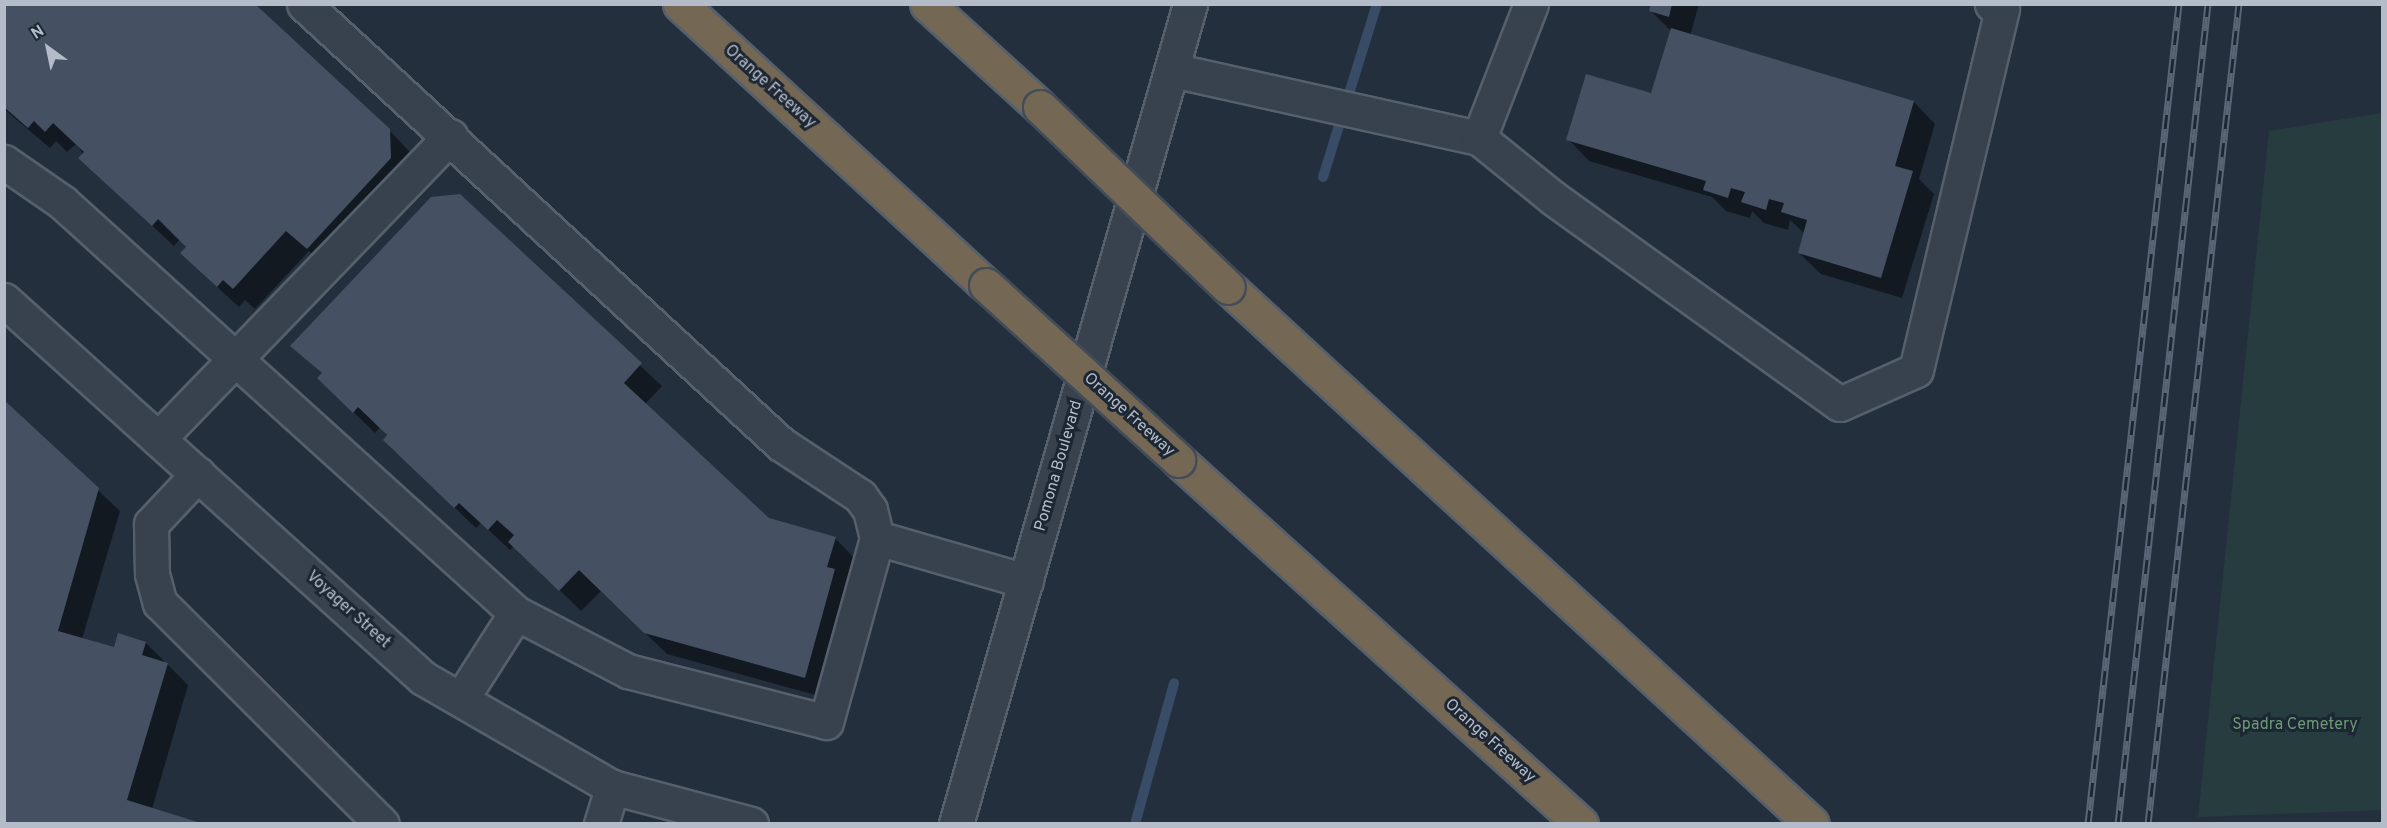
<!DOCTYPE html>
<style>
body{margin:0}
#map{position:relative;width:2387px;height:828px;overflow:hidden;background:#242f3e;font-family:Overpass,sans-serif}
div>[style]{position:absolute}
[style*='--x']{left:calc(var(--x)*1px);top:calc(var(--y)*1px);width:calc(var(--w)*1px);rotate:calc(var(--a)*1deg)}
.green>*{inset:0;background:#263c3f}
.shadow>*{inset:0;background:#0007}
.stream>*{height:10px;margin:-5px;padding:0 5px;transform-origin:5px;border-radius:5px;background:#394c67}
.building>*{inset:0;background:#455162}
.roads{filter:drop-shadow(2px 0 #565f6c) drop-shadow(-2px 0 #565f6c) drop-shadow(0 2px #565f6c) drop-shadow(0 -2px #565f6c)}
.minor>*{height:33px;margin:-16.5px;padding:0 16.5px;transform-origin:16.5px;border-radius:16.5px;background:#38414e}
.highway>*{height:33px;margin:-16.5px;padding:0 16.5px;transform-origin:16.5px;border-radius:16.5px;background:#746855}
.rail>*{height:7px;margin-top:-3.5px;transform-origin:0;background:repeating-linear-gradient(90deg,#1d2633 0 14px,#5a6575 0 28px);box-sizing:border-box;border-block:2px solid #5a6575}
.bridges{filter:drop-shadow(2px 0 #434c59) drop-shadow(-2px 0 #434c59) drop-shadow(0 2px #434c59) drop-shadow(0 -2px #434c59)}
.highway-bridge>*{height:33px;margin:-16.5px;padding:0 16.5px;transform-origin:16.5px;border-radius:16.5px;background:#746855}
span{translate:-50% -50%;white-space:nowrap;text-align:center;line-height:1.15;-webkit-text-stroke:6px #1d2633;paint-order:stroke}
.street-label{font-size:16px;color:#b4bcc9}
.park-label{font-size:16px;color:#6b9a76}
.frame{position:absolute;inset:0;border:6px solid #b4bcc9;pointer-events:none}
.north{position:absolute;left:18px;top:18px;width:60px;height:60px;-webkit-text-stroke:4px #1d2633;paint-order:stroke;rotate:327deg;font-size:16px;font-weight:700;line-height:24px;text-align:center;color:#b4bcc9}
.north::after{content:'';display:block;margin:auto;width:21px;height:27px;background:#b4bcc9;clip-path:polygon(50% 0,100% 100%,50% 72%,0 100%)}
</style>
<div id="map">
<div class="green">
<i style="clip-path:polygon(2382px 113px,2382px 810px,2198px 817px,2269px 131px)"></i>
</div>
<div class="shadow">
<i style="clip-path:polygon(4px 4px,389px 130px,410px 152px,412px 179px,329px 269px,309px 251px,255px 309px,245px 300px,239px 307px,203px 274px,180px 239px,174px 246px,102px 179px,76px 144px,67px 152px,56px 141px,50px 148px,4px 109px)"></i>
<i style="clip-path:polygon(1652px 4px,1699px 4px,1690px 36px,1914px 102px,1935px 124px,1919px 179px,1934px 194px,1902px 298px,1821px 274px,1799px 253px,1804px 233px,1790px 220px,1788px 230px,1764px 223px,1752px 211px,1750px 218px,1726px 211px,1712px 197px,1589px 161px,1568px 139px,1652px 95px,1671px 31px,1651px 11px)"></i>
<i style="clip-path:polygon(459px 196px,662px 386px,645px 404px,769px 519px,835px 538px,856px 560px,826px 698px,667px 654px,601px 591px,581px 611px,514px 546px,510px 550px,481px 523px,476px 528px,406px 461px,380px 427px,375px 433px,340px 399px,323px 374px,292px 346px)"></i>
<i style="clip-path:polygon(4px 402px,120px 511px,82px 639px,115px 649px,146px 643px,188px 685px,152px 809px,4px 824px)"></i>
</div>
<div class="stream">
<i style="--x:1323;--y:177;--w:181;--a:-72.7"></i>
<i style="--x:1135;--y:824;--w:146;--a:-74.5"></i>
</div>
<div class="building">
<i style="clip-path:polygon(4px 4px,255px 4px,390px 129px,391px 158px,307px 249px,286px 231px,233px 289px,223px 280px,217px 287px,180px 253px,186px 247px,158px 219px,152px 226px,78px 158px,84px 152px,53px 123px,45px 132px,34px 121px,28px 128px,4px 107px)"></i>
<i style="clip-path:polygon(1651px 4px,1672px 4px,1669px 17px,1649px 11px)"></i>
<i style="clip-path:polygon(1671px 28px,1914px 101px,1895px 166px,1913px 171px,1881px 278px,1798px 253px,1807px 220px,1781px 212px,1784px 203px,1769px 199px,1766px 210px,1741px 202px,1745px 192px,1731px 188px,1728px 198px,1703px 190px,1706px 181px,1566px 140px,1586px 74px,1651px 93px)"></i>
<i style="clip-path:polygon(460px 194px,642px 363px,624px 383px,769px 518px,836px 537px,827px 567px,835px 569px,805px 678px,644px 633px,579px 570px,559px 591px,508px 542px,514px 535px,497px 520px,488px 530px,459px 503px,454px 508px,383px 440px,387px 435px,358px 407px,353px 413px,317px 378px,322px 373px,290px 346px,431px 197px)"></i>
<i style="clip-path:polygon(4px 400px,99px 488px,58px 631px,114px 647px,118px 633px,146px 642px,142px 655px,168px 663px,127px 800px,204px 824px,4px 824px)"></i>
</div>
<div class="roads">
<div class="minor">
<i style="--x:304;--y:4;--w:649;--a:42.69"></i>
<i style="--x:781;--y:444;--w:95;--a:33.4"></i>
<i style="--x:860;--y:496;--w:17;--a:54"></i>
<i style="--x:870;--y:510;--w:29;--a:76"></i>
<i style="--x:1172;--y:70;--w:314;--a:12.5"></i>
<i style="--x:1479;--y:138;--w:95;--a:39"></i>
<i style="--x:1553;--y:198;--w:353;--a:35.7"></i>
<i style="--x:1840;--y:404;--w:83;--a:-24.1"></i>
<i style="--x:1916;--y:370;--w:372;--a:-76.6"></i>
<i style="--x:2002;--y:8;--w:11;--a:-158"></i>
<i style="--x:1479;--y:138;--w:144;--a:-68.8"></i>
<i style="--x:4;--y:162;--w:70;--a:34.6"></i>
<i style="--x:62;--y:202;--w:612;--a:42.15"></i>
<i style="--x:516;--y:613;--w:126;--a:27.4"></i>
<i style="--x:628;--y:671;--w:204;--a:14.4"></i>
<i style="--x:826;--y:722;--w:191;--a:-74.5"></i>
<i style="--x:877;--y:538;--w:155;--a:16.1"></i>
<i style="--x:4;--y:300;--w:564;--a:42.06"></i>
<i style="--x:423;--y:678;--w:218;--a:30"></i>
<i style="--x:612;--y:787;--w:144;--a:14.9"></i>
<i style="--x:158;--y:439;--w:421;--a:-46"></i>
<i style="--x:198;--y:474;--w:69;--a:133.2"></i>
<i style="--x:151;--y:524;--w:50;--a:88.9"></i>
<i style="--x:152;--y:574;--w:30;--a:75"></i>
<i style="--x:160;--y:603;--w:313;--a:44.9"></i>
<i style="--x:461;--y:699;--w:102;--a:-57.4"></i>
<i style="--x:601;--y:824;--w:39;--a:-73"></i>
<i style="--x:956;--y:824;--w:853;--a:-74.07"></i>
</div>
<div class="highway">
<i style="--x:680;--y:4;--w:415;--a:42.6"></i>
<i style="--x:927;--y:4;--w:153;--a:42.3"></i>
<i style="--x:1228;--y:287;--w:793;--a:42.6"></i>
<i style="--x:1178;--y:460;--w:543;--a:42.09"></i>
</div>
</div>
<div class="rail">
<i style="--x:2088;--y:824;--w:825;--a:-83.67"></i>
<i style="--x:2118;--y:824;--w:825;--a:-83.74"></i>
<i style="--x:2148;--y:824;--w:825;--a:-83.67"></i>
</div>
<div class="bridges">
<div class="highway-bridge">
<i style="--x:1040;--y:107;--w:260;--a:43.8"></i>
<i style="--x:986;--y:285;--w:260;--a:42.3"></i>
</div>
</div>
<div class="street-label">
<span style="left:770px;top:87px;rotate:42deg">Orange Freeway</span>
<span style="left:1129px;top:415px;rotate:42deg">Orange Freeway</span>
<span style="left:1059px;top:466px;rotate:-74deg">Pomona Boulevard</span>
<span style="left:348px;top:610px;rotate:42deg">Voyager Street</span>
<span style="left:1490px;top:741px;rotate:42deg">Orange Freeway</span>
</div>
<div class="park-label">
<span style="left:2295px;top:725px">Spadra Cemetery</span>
</div>
<div class="frame"></div>
<div class="north">N</div>
</div>
